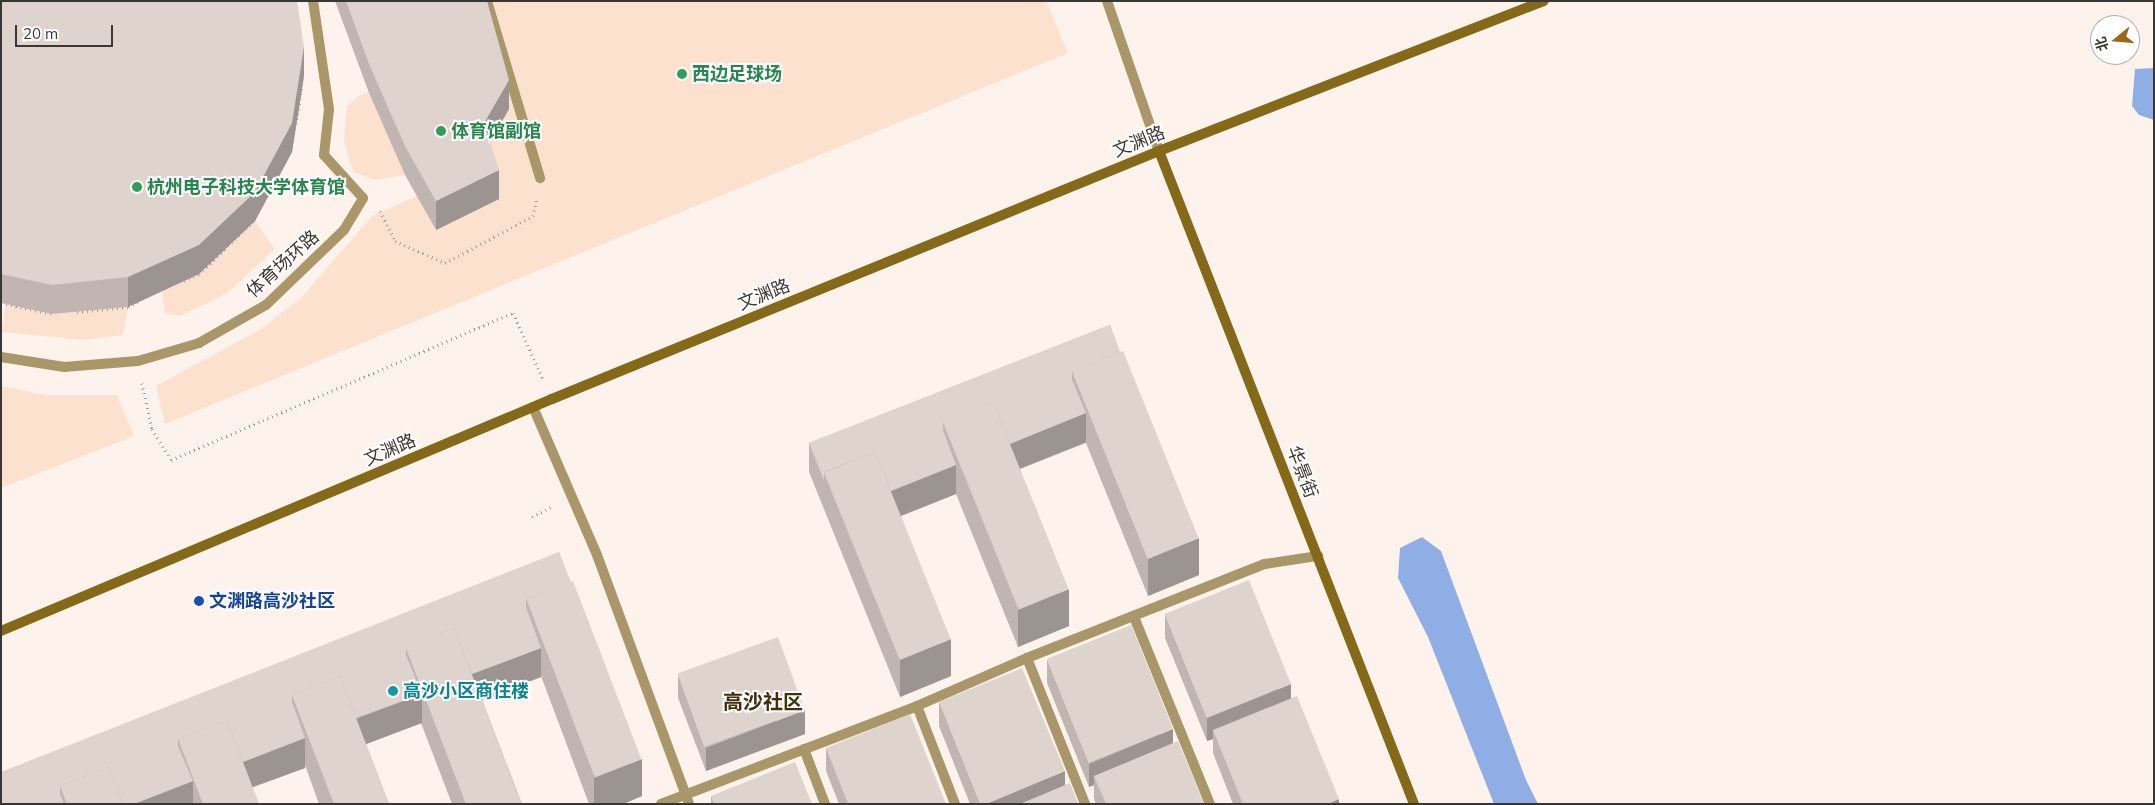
<!DOCTYPE html>
<meta charset="utf-8">
<style>
body{margin:0}
#map{position:relative;width:2155px;height:805px;overflow:hidden;background:#fef3ec;font-family:Mulish,"Noto Sans SC",sans-serif}
div>[style]{position:absolute}
[style*='--x']{left:calc(var(--x)*1px);top:calc(var(--y)*1px);width:calc(var(--w)*1px);rotate:calc(var(--a)*1deg)}
.green>*{inset:0;background:#fde1cf}
.water>*{inset:0;background:#8faee5}
.path>*{height:3px;margin-top:-1.5px;transform-origin:0;background:repeating-linear-gradient(90deg,#a39b96 0 1px,transparent 0 5px)}
.lane>*{height:10px;margin:-5px;padding:0 5px;transform-origin:5px;border-radius:5px;background:#a99769}
.street>*{height:10px;margin:-5px;padding:0 5px;transform-origin:5px;border-radius:5px;background:#a99769}
.secondary>*{height:10px;margin:-5px;padding:0 5px;transform-origin:5px;border-radius:5px;background:#846918}
.wall>*{inset:0;background:#c0b5b1}
.shaded-wall>*{inset:0;background:#9c9490}
.building>*{inset:0;background:#dfd3ce;transform-origin:0 0}
.dots>*{width:14px;height:14px;translate:-50% -50%;box-sizing:border-box;border:2px solid #fff;border-radius:50%}
span{translate:-50% -50%;white-space:nowrap;text-align:center;line-height:1.15;-webkit-text-stroke:4px #fff;paint-order:stroke}
.leisure-label{font-size:18px;color:#27864d;font-weight:700}
.left{translate:0 -50%;text-align:left}
.street-label{font-size:18px;color:#3a3633}
.transit-label{font-size:18px;color:#164399;font-weight:700}
.culture-label{font-size:18px;color:#0d838f;font-weight:700}
.quarter-label{font-size:20px;color:#432e07;font-weight:700}
.frame{position:absolute;inset:0;border:2px solid #3a3633;pointer-events:none}
.north{position:absolute;left:2090px;top:15px;width:50px;height:50px;box-sizing:border-box;background:#fff;border:1px solid #b0afad;border-radius:50%;rotate:253deg;font-size:14px;font-weight:700;line-height:20px;text-align:center;color:#3a3633}
.north::after{content:'';display:block;margin:auto;width:18px;height:22px;background:#986b1a;clip-path:polygon(50% 0,100% 100%,50% 72%,0 100%)}
.scale{position:absolute;left:15px;top:25px;width:98px;height:22px;box-sizing:border-box;border:2px solid #3a3633;border-top:0;padding-left:6px;font-size:15px;line-height:18px;white-space:nowrap;color:#3a3633;-webkit-text-stroke:4px #fff;paint-order:stroke}
</style>
<div id="map">
<div class="green">
<i style="clip-path:polygon(479px 1px,1046px 1px,1068px 53px,165px 424px,156px 386px,261px 329px,302px 297px,372px 216px,417px 196px,436px 230px,484px 152px)"></i>
<i style="clip-path:polygon(369px 93px,405px 175px,375px 180px,353px 172px,344px 141px,347px 106px,360px 95px)"></i>
<i style="clip-path:polygon(255px 221px,275px 249px,226px 294px,180px 316px,165px 313px,162px 291px,199px 274px)"></i>
<i style="clip-path:polygon(6px 304px,52px 314px,128px 307px,123px 335px,83px 340px,1px 332px)"></i>
<i style="clip-path:polygon(1px 386px,45px 395px,117px 395px,134px 436px,1px 488px)"></i>
</div>
<div class="water">
<i style="clip-path:polygon(2154px 68px,2154px 120px,2139px 115px,2132px 106px,2135px 69px)"></i>
<i style="clip-path:polygon(1422px 537px,1441px 551px,1526px 780px,1538px 804px,1494px 804px,1428px 637px,1398px 578px,1400px 548px)"></i>
</div>
<div class="path">
<i style="--x:296;--y:124;--w:36;--a:-81"></i>
<i style="--x:380;--y:211;--w:34;--a:63"></i>
<i style="--x:395;--y:241;--w:55;--a:23.7"></i>
<i style="--x:445;--y:263;--w:100;--a:-28.1"></i>
<i style="--x:533;--y:216;--w:19;--a:-78"></i>
<i style="--x:184;--y:281;--w:17;--a:-25"></i>
<i style="--x:199;--y:274;--w:79;--a:-44"></i>
<i style="--x:1;--y:303;--w:54;--a:11.7"></i>
<i style="--x:77;--y:312;--w:51;--a:-5.6"></i>
<i style="--x:128;--y:307;--w:13;--a:-27"></i>
<i style="--x:142;--y:383;--w:47;--a:77.7"></i>
<i style="--x:152;--y:429;--w:36;--a:58"></i>
<i style="--x:171;--y:460;--w:372;--a:-23.3"></i>
<i style="--x:513;--y:313;--w:72;--a:65.6"></i>
<i style="--x:532;--y:517;--w:24;--a:-28"></i>
</div>
<div class="lane">
<i style="--x:487;--y:1;--w:185;--a:73.3"></i>
<i style="--x:1107;--y:1;--w:159;--a:70.9"></i>
<i style="--x:1;--y:357;--w:64;--a:9"></i>
<i style="--x:64;--y:367;--w:74;--a:-4.6"></i>
<i style="--x:138;--y:361;--w:64;--a:-16.4"></i>
<i style="--x:199;--y:343;--w:77;--a:-29.6"></i>
<i style="--x:266;--y:305;--w:108;--a:-43.9"></i>
<i style="--x:344;--y:230;--w:37;--a:-59"></i>
<i style="--x:363;--y:198;--w:58;--a:-132.2"></i>
<i style="--x:324;--y:155;--w:46;--a:-83.8"></i>
<i style="--x:329;--y:109;--w:109;--a:-98.4"></i>
<i style="--x:1134;--y:617;--w:202;--a:67.9"></i>
<i style="--x:1027;--y:658;--w:157;--a:68.3"></i>
<i style="--x:917;--y:706;--w:105;--a:68.8"></i>
<i style="--x:804;--y:749;--w:59;--a:69.1"></i>
</div>
<div class="street">
<i style="--x:533;--y:407;--w:161;--a:66.6"></i>
<i style="--x:597;--y:555;--w:265;--a:69.7"></i>
<i style="--x:661;--y:804;--w:274;--a:-20.9"></i>
<i style="--x:917;--y:706;--w:120;--a:-23.6"></i>
<i style="--x:1027;--y:658;--w:256;--a:-21.6"></i>
<i style="--x:1265;--y:564;--w:54;--a:-8.6"></i>
</div>
<div class="secondary">
<i style="--x:1159;--y:151;--w:701;--a:68.67"></i>
<i style="--x:1;--y:631;--w:598;--a:-22.83"></i>
<i style="--x:552;--y:399;--w:656;--a:-22.22"></i>
<i style="--x:1159;--y:151;--w:413;--a:-21.3"></i>
</div>
<div class="wall">
<i style="clip-path:polygon(1px 1px,304px 76px,292px 152px,255px 221px,199px 274px,128px 307px,52px 314px,1px 303px)"></i>
<i style="clip-path:polygon(335px 1px,487px 1px,509px 109px,490px 142px,499px 199px,436px 230px,405px 175px,369px 93px)"></i>
<i style="clip-path:polygon(1110px 325px,1199px 575px,1148px 596px,1086px 443px,1020px 469px,1069px 626px,1018px 647px,956px 494px,901px 516px,951px 676px,900px 697px,809px 472px,809px 443px)"></i>
<i style="clip-path:polygon(559px 552px,642px 796px,623px 804px,589px 804px,541px 676px,541px 677px,482px 700px,522px 804px,452px 804px,421px 723px,366px 744px,389px 804px,319px 804px,305px 765px,305px 768px,252px 787px,259px 804px,1px 804px)"></i>
<i style="clip-path:polygon(1165px 614px,1291px 698px,1339px 804px,1233px 804px,1213px 753px,1213px 739px,1207px 741px,1165px 638px)"></i>
<i style="clip-path:polygon(1047px 660px,1173px 743px,1204px 804px,1096px 804px,1094px 799px,1094px 785px,1089px 787px,1047px 683px)"></i>
<i style="clip-path:polygon(678px 674px,805px 734px,706px 771px,678px 698px)"></i>
<i style="clip-path:polygon(939px 702px,1065px 785px,1078px 804px,970px 804px,939px 726px)"></i>
<i style="clip-path:polygon(826px 748px,946px 804px,839px 804px,826px 771px)"></i>
<i style="clip-path:polygon(711px 796px,812px 804px,711px 804px)"></i>
</div>
<div class="shaded-wall">
<i style="clip-path:polygon(304px 47px,304px 76px,292px 152px,255px 221px,199px 274px,128px 307px,128px 277px)"></i>
<i style="clip-path:polygon(509px 80px,509px 109px,484px 152px,484px 123px)"></i>
<i style="clip-path:polygon(499px 170px,499px 199px,436px 230px,436px 201px)"></i>
<i style="clip-path:polygon(1086px 413px,1086px 442px,1007px 474px,1007px 445px)"></i>
<i style="clip-path:polygon(956px 465px,956px 494px,888px 521px,888px 492px)"></i>
<i style="clip-path:polygon(1199px 538px,1199px 575px,1148px 596px,1148px 559px)"></i>
<i style="clip-path:polygon(1069px 589px,1069px 626px,1018px 647px,1018px 610px)"></i>
<i style="clip-path:polygon(951px 639px,951px 676px,900px 697px,900px 660px)"></i>
<i style="clip-path:polygon(541px 648px,541px 677px,469px 705px,469px 675px)"></i>
<i style="clip-path:polygon(1291px 684px,1291px 708px,1213px 730px,1213px 739px,1207px 741px,1207px 718px)"></i>
<i style="clip-path:polygon(422px 694px,422px 723px,353px 749px,353px 720px)"></i>
<i style="clip-path:polygon(805px 710px,805px 734px,706px 771px,706px 748px)"></i>
<i style="clip-path:polygon(1173px 729px,1173px 752px,1094px 776px,1094px 785px,1089px 787px,1089px 764px)"></i>
<i style="clip-path:polygon(305px 738px,305px 768px,240px 792px,240px 763px)"></i>
<i style="clip-path:polygon(642px 759px,642px 796px,623px 804px,594px 804px,594px 778px)"></i>
<i style="clip-path:polygon(1065px 771px,1065px 795px,1043px 804px,986px 804px)"></i>
<i style="clip-path:polygon(193px 781px,193px 804px,134px 804px)"></i>
<i style="clip-path:polygon(1339px 799px,1339px 804px,1328px 804px)"></i>
</div>
<div class="building">
<i style="clip-path:polygon(1px 1px,297px 1px,304px 47px,292px 123px,255px 192px,199px 245px,128px 277px,52px 285px,1px 274px)"></i>
<i style="clip-path:polygon(346px 1px,487px 1px,509px 80px,484px 123px,499px 170px,436px 201px,405px 146px,369px 64px)"></i>
<i style="clip-path:polygon(1110px 325px,1120px 352px,1072px 372px,1072px 380px,1086px 413px,1010px 444px,993px 402px,943px 423px,943px 430px,956px 465px,891px 491px,875px 452px,824px 472px,824px 480px,809px 443px)"></i>
<i style="left:1123px;top:351px;width:202px;height:55px;rotate:68deg"></i>
<i style="left:993px;top:402px;width:202px;height:54px;rotate:68deg"></i>
<i style="left:875px;top:452px;width:202px;height:55px;rotate:68deg"></i>
<i style="clip-path:polygon(559px 552px,571px 582px,526px 599px,526px 607px,541px 648px,472px 674px,454px 628px,406px 647px,406px 655px,422px 694px,356px 718px,340px 676px,292px 695px,292px 702px,305px 738px,243px 762px,227px 720px,178px 739px,178px 746px,193px 781px,134px 804px,123px 804px,109px 767px,60px 786px,60px 794px,64px 804px,1px 804px,1px 772px)"></i>
<i style="left:1249px;top:580px;width:112px;height:91px;rotate:68deg"></i>
<i style="left:573px;top:581px;width:191px;height:50px;rotate:69deg"></i>
<i style="left:1131px;top:625px;width:112px;height:91px;rotate:68deg"></i>
<i style="left:454px;top:628px;width:189px;height:52px;rotate:69deg"></i>
<i style="left:778px;top:637px;width:78px;height:107px;rotate:70deg"></i>
<i style="clip-path:polygon(1022px 668px,1065px 771px,986px 804px,980px 804px,939px 702px)"></i>
<i style="clip-path:polygon(340px 676px,389px 804px,334px 804px,292px 695px)"></i>
<i style="clip-path:polygon(1297px 696px,1339px 799px,1328px 804px,1243px 804px,1213px 730px)"></i>
<i style="clip-path:polygon(910px 714px,946px 804px,848px 804px,826px 748px)"></i>
<i style="clip-path:polygon(227px 720px,259px 804px,203px 804px,178px 739px)"></i>
<i style="clip-path:polygon(1178px 741px,1204px 804px,1106px 804px,1094px 776px)"></i>
<i style="clip-path:polygon(795px 762px,812px 804px,714px 804px,711px 796px)"></i>
<i style="clip-path:polygon(109px 767px,123px 804px,67px 804px,60px 786px)"></i>
<i style="clip-path:polygon(1070px 783px,1078px 804px,1020px 804px)"></i>
</div>
<div class="dots">
<i style="left:682px;top:74px;background:#2e9e5b"></i>
<i style="left:441px;top:131px;background:#2e9e5b"></i>
<i style="left:137px;top:187px;background:#2e9e5b"></i>
<i style="left:199px;top:601px;background:#1a4fb4"></i>
<i style="left:393px;top:691px;background:#0f9aa8"></i>
</div>
<div class="leisure-label">
<span class="left" style="left:692px;top:74px">西边足球场</span>
<span class="left" style="left:451px;top:131px">体育馆副馆</span>
<span class="left" style="left:147px;top:187px">杭州电子科技大学体育馆</span>
</div>
<div class="street-label">
<span style="left:1139px;top:142px;rotate:-22deg">文渊路</span>
<span style="left:283px;top:264px;rotate:-42deg">体育场环路</span>
<span style="left:764px;top:295px;rotate:-22deg">文渊路</span>
<span style="left:390px;top:450px;rotate:-23deg">文渊路</span>
<span style="left:1302px;top:472px;rotate:69deg">华景街</span>
</div>
<div class="transit-label">
<span class="left" style="left:209px;top:601px">文渊路高沙社区</span>
</div>
<div class="culture-label">
<span class="left" style="left:403px;top:691px">高沙小区商住楼</span>
</div>
<div class="quarter-label">
<span style="left:763px;top:701px">高沙社区</span>
</div>
<div class="frame"></div>
<div class="north">北</div>
<div class="scale">20 m</div>
</div>
